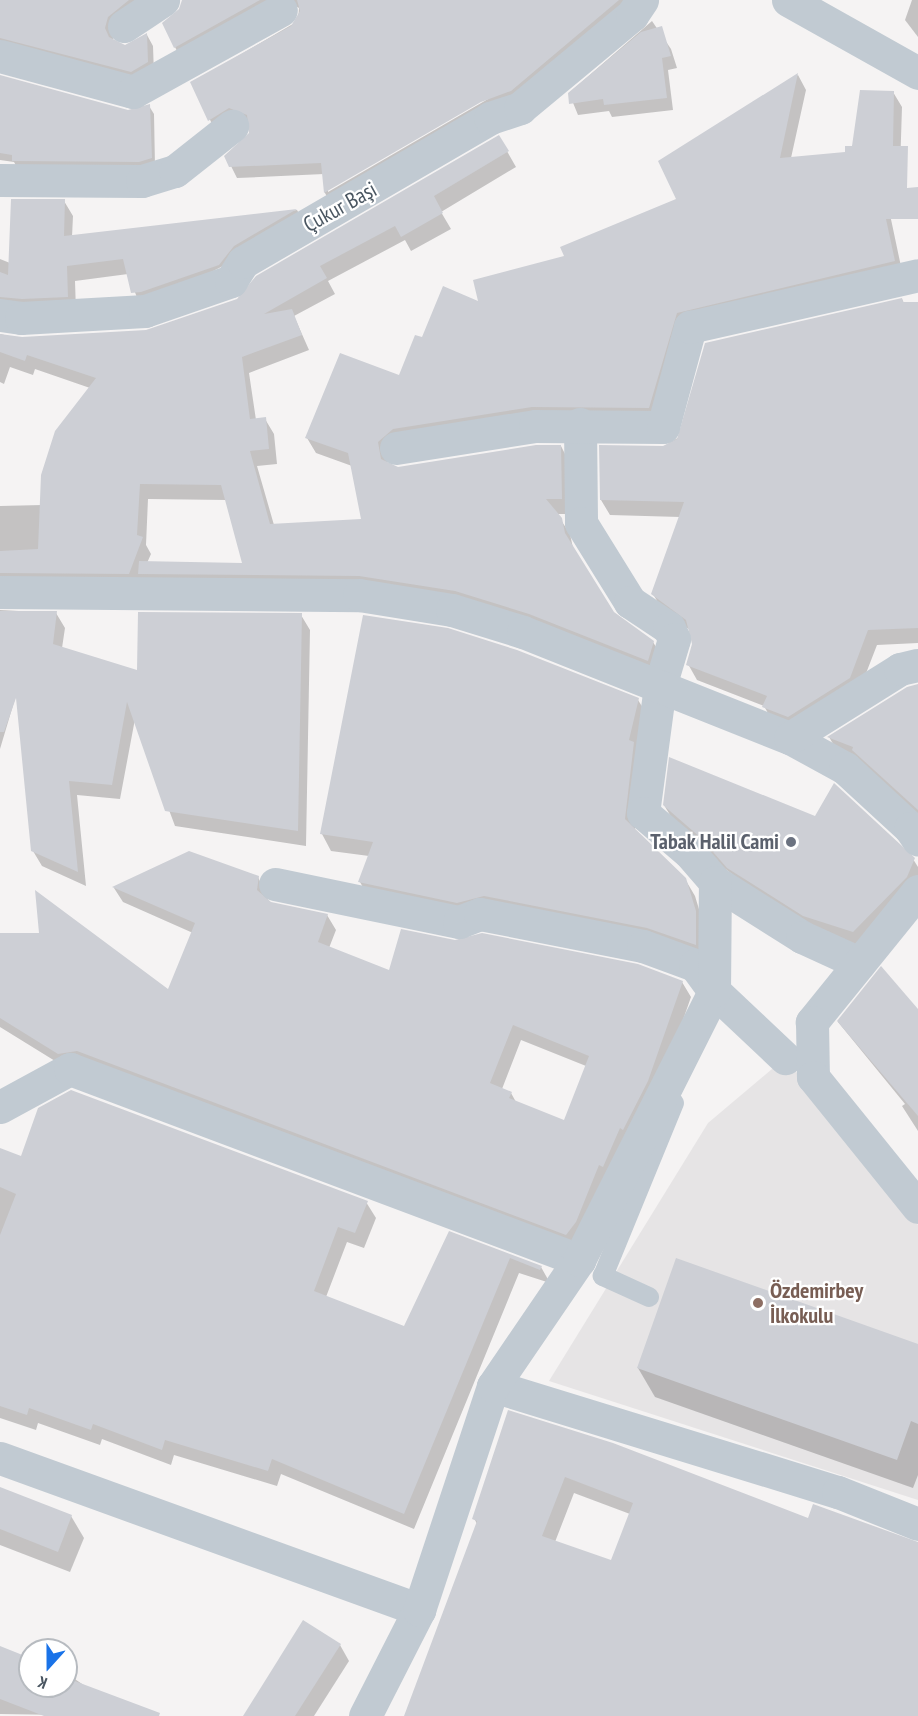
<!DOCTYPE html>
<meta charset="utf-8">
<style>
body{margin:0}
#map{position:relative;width:918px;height:1716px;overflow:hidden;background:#f5f3f3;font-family:"PT Sans Narrow",sans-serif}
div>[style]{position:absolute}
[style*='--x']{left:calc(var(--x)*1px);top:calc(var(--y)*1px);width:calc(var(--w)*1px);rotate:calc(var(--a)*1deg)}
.education>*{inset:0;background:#e6e4e5}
.shadow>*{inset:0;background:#0003}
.building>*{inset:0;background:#cdcfd5}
.service>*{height:20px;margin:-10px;padding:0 10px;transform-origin:10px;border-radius:10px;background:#c1cad2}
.minor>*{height:33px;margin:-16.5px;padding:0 16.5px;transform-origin:16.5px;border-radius:16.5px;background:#c1cad2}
.dots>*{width:16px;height:16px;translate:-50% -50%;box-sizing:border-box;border:3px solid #fff;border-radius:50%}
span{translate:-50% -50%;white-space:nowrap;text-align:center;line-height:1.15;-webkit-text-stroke:4.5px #fff;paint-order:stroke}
.street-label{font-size:22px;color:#4a5661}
.worship-label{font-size:22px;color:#5b616d;font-weight:700}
.right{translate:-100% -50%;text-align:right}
.education-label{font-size:22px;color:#785e54;font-weight:700}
.left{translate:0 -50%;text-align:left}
.north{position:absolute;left:18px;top:1638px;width:60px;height:60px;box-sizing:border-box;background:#fff;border:2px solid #b7bbc0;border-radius:50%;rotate:201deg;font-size:16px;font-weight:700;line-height:24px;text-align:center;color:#4a5661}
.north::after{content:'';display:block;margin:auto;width:21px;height:27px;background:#1a73e8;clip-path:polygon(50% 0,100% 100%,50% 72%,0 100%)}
</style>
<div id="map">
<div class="education">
<i style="clip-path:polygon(785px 1058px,918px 1225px,918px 1500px,549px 1381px,708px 1123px)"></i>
</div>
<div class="shadow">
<i style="clip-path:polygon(0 0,153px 0,113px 30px,113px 43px,126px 46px,147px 35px,153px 46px,154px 74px,138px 83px,0 52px)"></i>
<i style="clip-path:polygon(evenodd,183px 0,633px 0,517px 102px,331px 204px,325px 193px,324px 174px,237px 178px,231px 166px,251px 134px,250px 124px,216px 132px,192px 83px,298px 21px,299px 8px,289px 2px,181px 59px,175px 47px,183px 0,486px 97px,488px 99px,328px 192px,328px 189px,486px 97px)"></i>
<i style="clip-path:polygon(912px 0,918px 0,918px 37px,905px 20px)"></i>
<i style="clip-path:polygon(652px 21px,671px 49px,677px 68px,668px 70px,673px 110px,612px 117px,609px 111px,578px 115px,569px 93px)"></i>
<i style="clip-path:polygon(evenodd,798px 75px,806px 90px,791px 158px,847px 153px,893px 92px,902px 107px,900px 170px,888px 205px,903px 276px,686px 328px,657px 423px,387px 456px,387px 464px,398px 468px,561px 446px,569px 462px,570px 514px,557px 514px,570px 534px,573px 548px,613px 613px,653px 642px,662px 657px,656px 676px,465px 606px,0 593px,0 506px,42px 505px,90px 388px,35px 369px,33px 375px,10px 367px,4px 384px,0 382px,0 334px,18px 338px,147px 331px,238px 300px,499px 137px,516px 167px,441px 212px,451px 229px,411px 251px,405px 240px,328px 281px,335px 294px,294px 316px,309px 350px,249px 373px,256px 420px,265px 419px,274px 434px,277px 464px,257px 466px,274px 525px,363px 520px,352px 466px,316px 453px,307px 438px,400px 377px,423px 339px,480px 304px,678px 200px,660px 162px,798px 75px,148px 499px,226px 500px,244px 565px,147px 563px,151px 554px,146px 545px,148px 499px)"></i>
<i style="clip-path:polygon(0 87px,128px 112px,149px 106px,154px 114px,155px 166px,18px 169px,14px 162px,0 160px)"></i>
<i style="clip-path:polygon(64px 201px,73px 216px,72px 237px,297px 210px,305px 224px,141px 308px,128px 274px,75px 281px,76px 311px,0 315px,0 259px,10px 263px)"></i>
<i style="clip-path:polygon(902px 299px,904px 303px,918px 303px,918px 643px,877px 645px,858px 694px,797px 732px,773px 722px,764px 706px,697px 680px,688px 664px,694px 644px,690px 630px,662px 609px,653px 594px,680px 517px,610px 515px,601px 500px,663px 447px)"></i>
<i style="clip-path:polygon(0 610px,56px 613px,65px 628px,62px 648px,138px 672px,301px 615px,310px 630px,306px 846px,175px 826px,135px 719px,120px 799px,77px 795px,86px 886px,42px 866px,33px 851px,17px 692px,0 749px)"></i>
<i style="clip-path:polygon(918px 686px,918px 816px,838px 752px,829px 737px)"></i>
<i style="clip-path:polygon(638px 700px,648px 716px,635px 830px,685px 879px,695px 896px,705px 929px,704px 961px,369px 898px,360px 882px,369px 856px,331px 851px,322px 834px)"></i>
<i style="clip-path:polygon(664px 805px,913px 859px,918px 867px,918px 911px,870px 960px,821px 944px,682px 835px)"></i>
<i style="clip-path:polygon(evenodd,258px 877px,270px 904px,327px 915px,336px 930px,329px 948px,390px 972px,682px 982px,691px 997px,656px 1097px,575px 1250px,68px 1069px,0 1027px,0 934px,169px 991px,193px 933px,123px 902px,114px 888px,258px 877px,521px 1040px,586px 1066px,565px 1122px,516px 1102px,511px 1093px,502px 1089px,521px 1040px)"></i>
<i style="clip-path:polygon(918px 1011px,918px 1131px,902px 1106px,905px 1104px,838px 1022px)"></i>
<i style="clip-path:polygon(0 1149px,22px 1158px,366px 1202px,376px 1218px,364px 1248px,347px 1242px,326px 1297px,405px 1328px,450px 1233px,541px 1267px,550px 1283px,519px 1273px,414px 1529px,281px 1474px,277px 1486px,174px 1455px,171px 1465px,102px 1439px,100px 1445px,38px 1423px,36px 1430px,0 1418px)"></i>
<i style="clip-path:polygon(918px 1345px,918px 1475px,913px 1488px,655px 1397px,638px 1368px)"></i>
<i style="clip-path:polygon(evenodd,509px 1412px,809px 1520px,918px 1543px,918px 1716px,406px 1716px,477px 1524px,474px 1518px,509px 1412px,574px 1493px,630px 1514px,612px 1562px,555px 1542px,574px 1493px)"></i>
<i style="clip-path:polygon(0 1488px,71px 1516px,84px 1538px,70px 1572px,0 1545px)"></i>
<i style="clip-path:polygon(340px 1645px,349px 1661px,314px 1716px,245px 1716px)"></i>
<i style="clip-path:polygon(0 1648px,30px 1659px,30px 1686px,66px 1686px,66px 1673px,129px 1716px,0 1714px)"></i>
</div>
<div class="building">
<i style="clip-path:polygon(0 0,129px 0,108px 17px,105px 28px,109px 37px,125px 45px,147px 33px,148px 62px,131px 72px,0 38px)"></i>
<i style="clip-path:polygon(182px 0,260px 0,174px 48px,162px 23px,179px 9px)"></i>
<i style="clip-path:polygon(297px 0,619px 0,511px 91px,481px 102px,324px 193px,321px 163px,229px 167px,224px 156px,249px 133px,247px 115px,229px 108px,208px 121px,190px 82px,291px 26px,300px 11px)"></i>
<i style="clip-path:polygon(662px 26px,671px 56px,662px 58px,667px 98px,604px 105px,603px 99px,569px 104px,568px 93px,641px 32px)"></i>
<i style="clip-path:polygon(798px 73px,780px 158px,845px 152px,845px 146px,852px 146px,860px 90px,894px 91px,893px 146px,908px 146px,907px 188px,918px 187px,918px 219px,886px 219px,895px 261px,677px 313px,649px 408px,532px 407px,393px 429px,378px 442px,381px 459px,398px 467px,536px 445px,561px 445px,562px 499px,546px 499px,562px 518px,565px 533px,614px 612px,654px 641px,648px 661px,529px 614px,455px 591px,359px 576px,138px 574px,139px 561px,242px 563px,221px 485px,140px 484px,137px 535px,143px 537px,129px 574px,0 573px,0 551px,38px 549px,41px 475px,55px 431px,96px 378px,27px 355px,25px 361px,0 352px,0 334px,22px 337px,146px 330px,237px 299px,256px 276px,499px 135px,509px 151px,434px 196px,443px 213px,401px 237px,395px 226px,320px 266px,327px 278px,264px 314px,292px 309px,302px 335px,242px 357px,250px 419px,266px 417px,269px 449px,250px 451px,270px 524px,361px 519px,348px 453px,305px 438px,340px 353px,399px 375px,415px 335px,422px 337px,443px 286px,478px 301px,473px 280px,564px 256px,560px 247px,676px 199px,658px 161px)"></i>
<i style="clip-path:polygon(0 75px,128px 110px,150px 104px,152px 158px,139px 162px,12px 161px,12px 155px,0 153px)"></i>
<i style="clip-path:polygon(11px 199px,65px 199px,64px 236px,297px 209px,234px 246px,219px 265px,141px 292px,131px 293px,123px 259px,67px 266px,68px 297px,22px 299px,0 297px,0 272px,8px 275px)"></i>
<i style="clip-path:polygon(902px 298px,903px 302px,918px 302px,918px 628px,868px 630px,850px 678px,788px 717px,762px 707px,767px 696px,686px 665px,692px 644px,686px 620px,651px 594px,684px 502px,600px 500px,599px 445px,663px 446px,677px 439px,705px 343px)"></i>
<i style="clip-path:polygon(0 611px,57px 611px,53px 644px,137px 670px,138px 612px,302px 613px,298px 831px,165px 811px,127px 702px,112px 785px,69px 781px,78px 872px,31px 851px,16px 698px,4px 732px,0 732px)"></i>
<i style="clip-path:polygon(363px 615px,448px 628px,517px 650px,639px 698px,629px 740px,634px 742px,625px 819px,686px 878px,696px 911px,696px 945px,647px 928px,484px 896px,457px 903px,358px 882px,373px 842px,320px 834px)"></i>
<i style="clip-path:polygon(918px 684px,918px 810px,852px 750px,853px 747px,827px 737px,907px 687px)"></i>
<i style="clip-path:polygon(669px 757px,815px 816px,834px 783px,915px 858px,907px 877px,853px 932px,803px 916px,727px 868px,701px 838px,663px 805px)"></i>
<i style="clip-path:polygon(evenodd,189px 851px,259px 876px,257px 890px,271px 902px,328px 914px,318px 942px,389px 970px,401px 929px,455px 940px,482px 933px,638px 964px,683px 981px,648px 1081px,623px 1130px,620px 1128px,603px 1167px,599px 1165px,576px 1222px,566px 1235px,77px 1051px,58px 1054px,0 1018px,0 933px,39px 933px,35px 890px,168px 989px,195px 923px,112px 887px,189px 851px,513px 1025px,589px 1056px,564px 1120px,509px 1098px,512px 1092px,490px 1083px,513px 1025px)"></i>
<i style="clip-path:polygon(881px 966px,918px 1009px,918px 1116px,837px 1021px)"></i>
<i style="clip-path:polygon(71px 1090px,368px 1201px,355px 1233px,338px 1227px,314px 1291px,404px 1326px,449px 1231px,542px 1266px,540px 1270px,510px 1258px,404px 1514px,272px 1459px,268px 1471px,165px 1440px,162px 1450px,93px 1424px,91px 1430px,29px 1408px,27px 1415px,0 1406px,0 1235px,16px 1194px,0 1187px,0 1148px,21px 1156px,38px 1108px)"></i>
<i style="clip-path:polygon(676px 1258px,918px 1344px,918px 1424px,911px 1421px,897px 1460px,637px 1368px)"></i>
<i style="clip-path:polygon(evenodd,508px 1410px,613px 1443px,808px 1518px,813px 1504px,918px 1542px,918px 1716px,404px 1716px,477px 1521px,472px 1519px,508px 1410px,565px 1477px,633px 1503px,611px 1560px,542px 1536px,565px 1477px)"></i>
<i style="clip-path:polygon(0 1487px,72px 1515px,58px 1552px,0 1529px)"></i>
<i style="clip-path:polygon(303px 1620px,341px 1644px,295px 1716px,243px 1716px)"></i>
<i style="clip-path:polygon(0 1646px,30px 1658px,30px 1686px,66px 1686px,66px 1672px,74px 1675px,72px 1680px,160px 1713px,159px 1716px,44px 1716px,0 1699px)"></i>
</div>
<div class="service">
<i style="--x:649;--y:1297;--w:51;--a:-155.5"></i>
<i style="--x:603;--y:1276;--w:187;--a:-67.7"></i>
</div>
<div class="minor">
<i style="--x:788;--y:0;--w:149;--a:29.3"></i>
<i style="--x:124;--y:26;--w:47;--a:-33.7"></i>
<i style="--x:0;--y:56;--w:138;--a:15.1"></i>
<i style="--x:133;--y:92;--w:169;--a:-29"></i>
<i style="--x:0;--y:180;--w:142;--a:0.4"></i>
<i style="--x:142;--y:181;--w:34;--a:-17"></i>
<i style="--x:175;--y:171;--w:73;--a:-38.3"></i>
<i style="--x:0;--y:315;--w:21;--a:8"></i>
<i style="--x:21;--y:318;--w:124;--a:-3.2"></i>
<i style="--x:145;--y:311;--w:91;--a:-19.2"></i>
<i style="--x:231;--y:281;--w:22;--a:-58"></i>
<i style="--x:243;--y:262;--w:286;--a:-30.2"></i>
<i style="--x:490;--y:118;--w:32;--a:-18"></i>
<i style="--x:520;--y:108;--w:146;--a:-39.7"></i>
<i style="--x:632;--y:15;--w:18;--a:-56"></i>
<i style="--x:580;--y:424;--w:99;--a:89.4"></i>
<i style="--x:581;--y:523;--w:93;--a:58.2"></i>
<i style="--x:630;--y:602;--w:47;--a:33.7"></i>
<i style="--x:669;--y:628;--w:12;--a:66"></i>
<i style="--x:674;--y:639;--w:49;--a:106.6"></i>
<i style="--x:660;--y:686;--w:128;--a:97.6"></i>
<i style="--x:643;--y:813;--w:60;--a:40.3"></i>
<i style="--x:689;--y:852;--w:40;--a:49"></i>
<i style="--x:715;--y:882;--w:103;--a:32.3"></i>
<i style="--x:802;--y:937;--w:63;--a:24.5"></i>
<i style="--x:396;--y:448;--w:141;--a:-9"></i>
<i style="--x:535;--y:426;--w:128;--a:0.4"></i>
<i style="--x:663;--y:427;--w:104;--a:-74.9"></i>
<i style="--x:690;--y:327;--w:234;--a:-12.8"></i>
<i style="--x:0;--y:592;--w:359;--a:0.5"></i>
<i style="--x:359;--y:595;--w:94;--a:9.2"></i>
<i style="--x:452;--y:610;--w:74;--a:17.2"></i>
<i style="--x:523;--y:632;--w:287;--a:21.7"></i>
<i style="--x:790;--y:738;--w:63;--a:28.6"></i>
<i style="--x:845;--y:768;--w:88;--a:42.7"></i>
<i style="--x:910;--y:828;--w:14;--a:56"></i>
<i style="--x:790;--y:738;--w:130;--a:-32.1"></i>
<i style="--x:900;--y:669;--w:18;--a:-13"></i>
<i style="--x:275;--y:884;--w:188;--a:11.7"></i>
<i style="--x:459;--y:922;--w:22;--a:-21"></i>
<i style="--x:480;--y:914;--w:166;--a:11.1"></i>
<i style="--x:643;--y:946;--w:55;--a:20.1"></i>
<i style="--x:695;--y:965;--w:32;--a:54"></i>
<i style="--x:714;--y:991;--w:98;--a:43.3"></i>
<i style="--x:918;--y:891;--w:169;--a:129"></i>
<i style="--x:812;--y:1022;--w:55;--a:89"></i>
<i style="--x:813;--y:1077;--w:167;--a:51.1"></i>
<i style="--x:0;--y:1107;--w:80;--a:-28.5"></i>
<i style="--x:70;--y:1069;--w:544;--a:20.57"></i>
<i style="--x:493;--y:1386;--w:361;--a:17.1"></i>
<i style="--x:838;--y:1492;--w:86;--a:21.8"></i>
<i style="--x:0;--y:1458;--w:446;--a:19.9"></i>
<i style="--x:365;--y:1716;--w:119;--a:-63"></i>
<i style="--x:419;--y:1610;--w:236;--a:-71.7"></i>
<i style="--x:493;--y:1386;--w:153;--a:-55.7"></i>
<i style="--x:579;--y:1260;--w:301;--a:-63.3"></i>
<i style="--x:714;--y:991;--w:109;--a:-89.5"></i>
</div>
<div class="dots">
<i style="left:791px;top:842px;background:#6b7280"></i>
<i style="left:758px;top:1303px;background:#8d6e63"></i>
</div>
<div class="street-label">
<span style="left:340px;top:207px;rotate:-29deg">Çukur Başi</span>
</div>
<div class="worship-label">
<span class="right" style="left:779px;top:842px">Tabak Halil Cami</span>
</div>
<div class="education-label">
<span class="left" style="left:770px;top:1303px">Özdemirbey<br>İlkokulu</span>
</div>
<div class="north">K</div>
</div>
